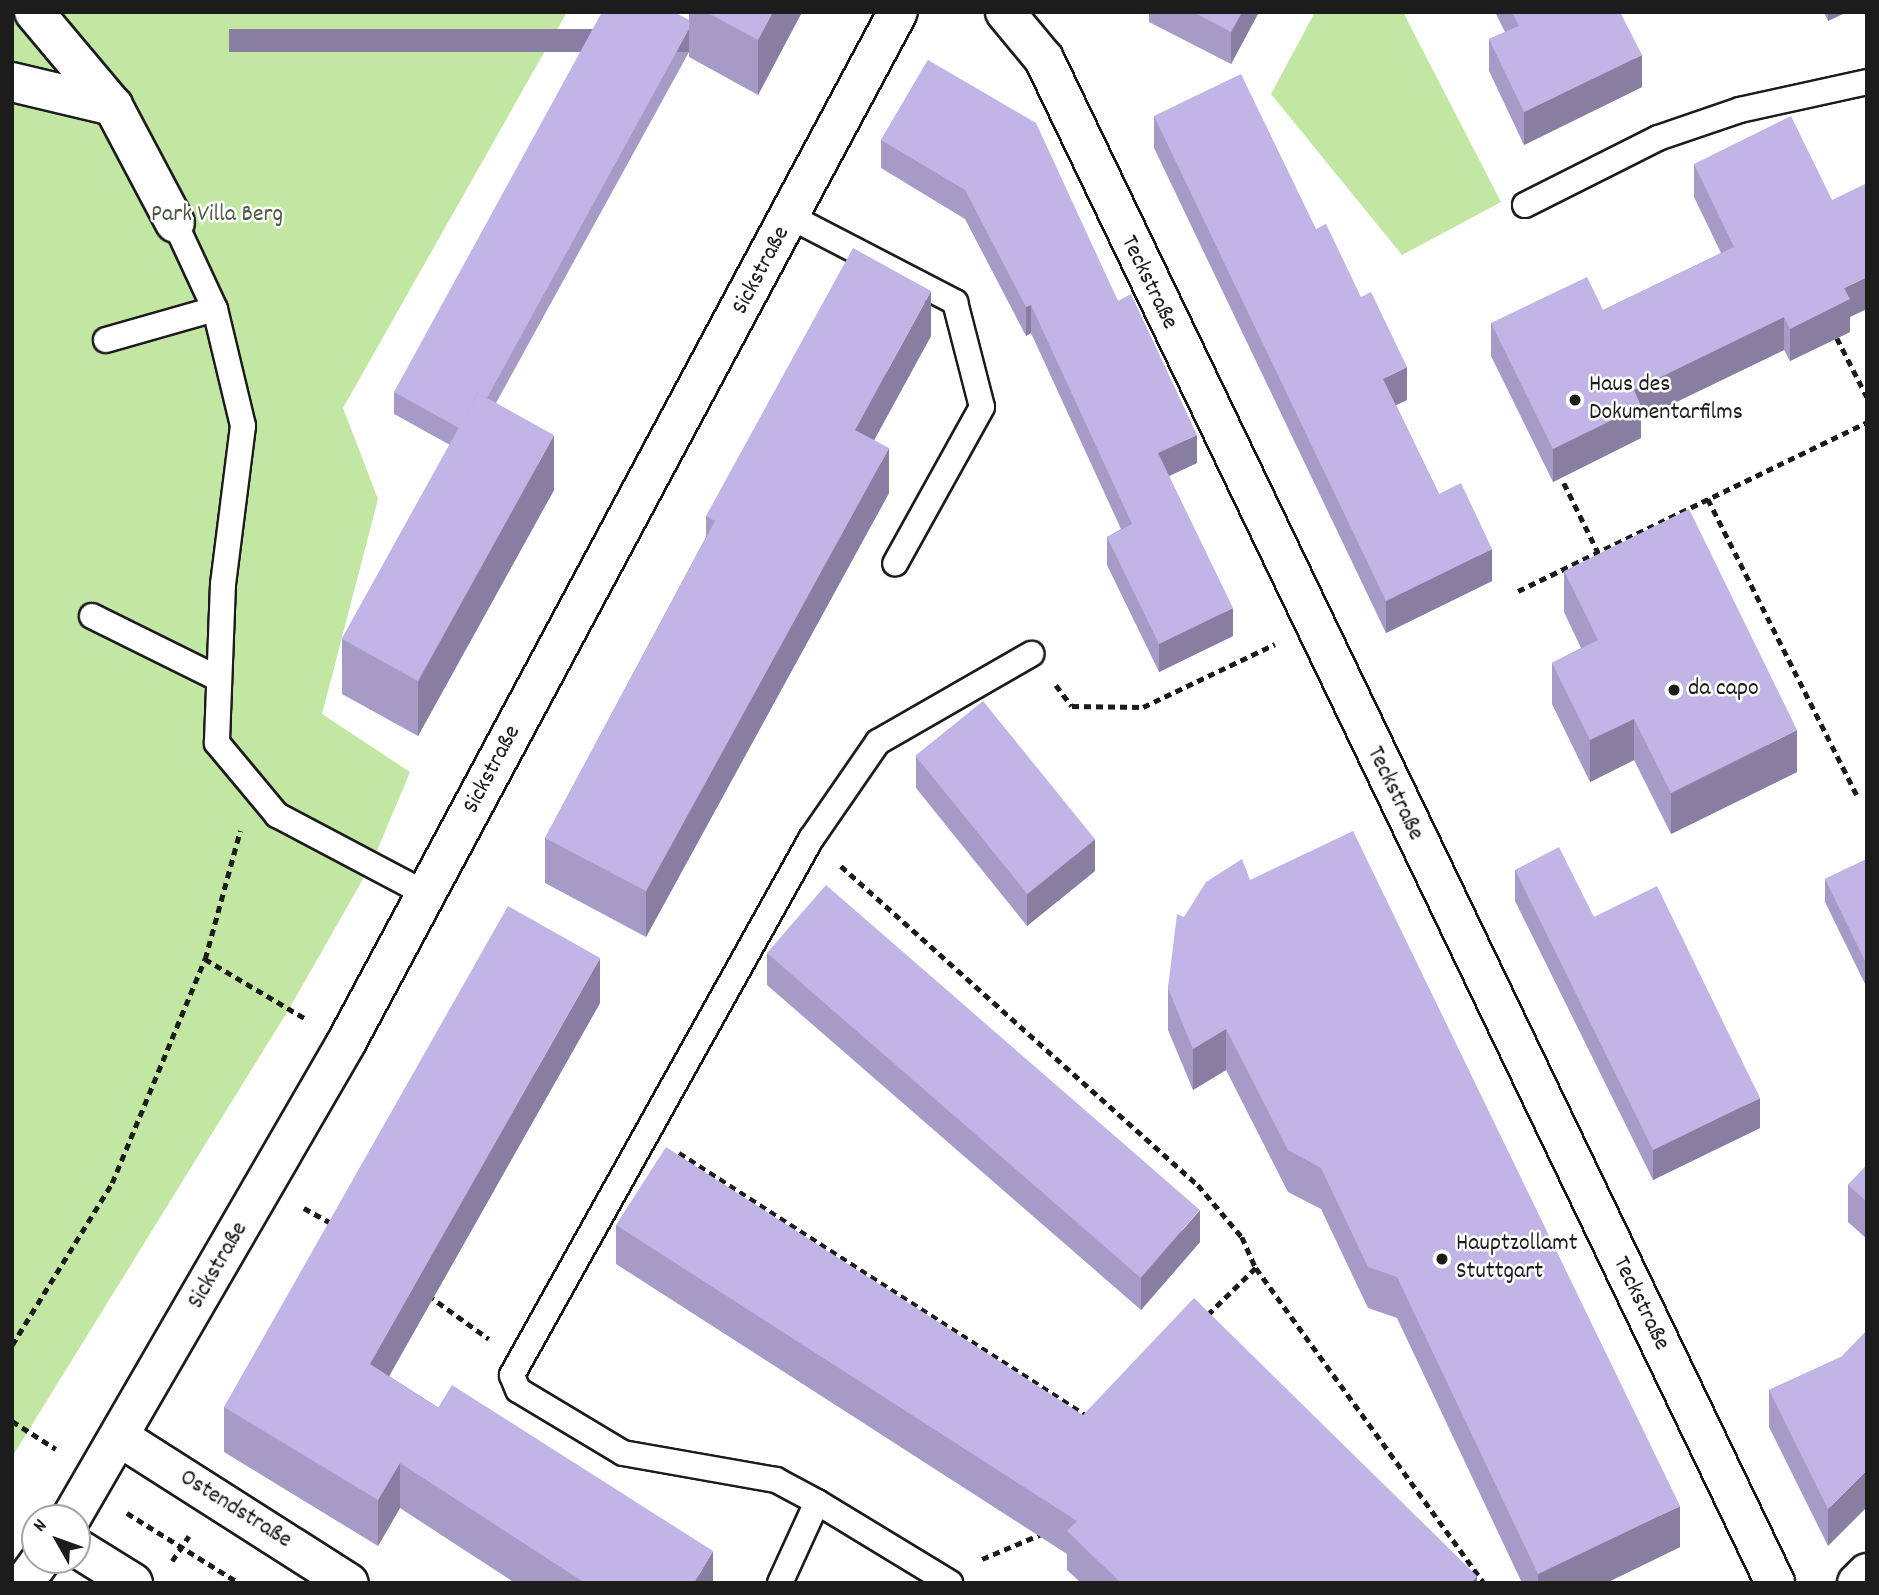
<!DOCTYPE html>
<meta charset="utf-8">
<style>
body{margin:0}
#map{position:relative;width:1879px;height:1595px;overflow:hidden;background:#fff;font-family:Dekko,sans-serif}
div>[style]{position:absolute}
[style*='--x']{left:calc(var(--x)*1px);top:calc(var(--y)*1px);width:calc(var(--w)*1px);rotate:calc(var(--a)*1deg)}
.green>*{inset:0;background:#c2e7a2}
.path>*{height:4.5px;margin-top:-2.25px;transform-origin:0;background:repeating-linear-gradient(90deg,#1c1c1c 0 7px,transparent 0 12px)}
.roads{filter:drop-shadow(2px 0 #1c1c1c) drop-shadow(-2px 0 #1c1c1c) drop-shadow(0 2px #1c1c1c) drop-shadow(0 -2px #1c1c1c)}
.lane>*{height:24px;margin:-12px;padding:0 12px;transform-origin:12px;border-radius:12px;background:#fff}
.street>*{height:38px;margin:-19px;padding:0 19px;transform-origin:19px;border-radius:19px;background:#fff}
.secondary>*{height:38px;margin:-19px;padding:0 19px;transform-origin:19px;border-radius:19px;background:#fff}
.wall>*{inset:0;background:#a69bc6}
.shaded-wall>*{inset:0;background:#877ea1;transform-origin:0 0}
.building>*{inset:0;background:#c1b4e6;transform-origin:0 0}
.dots>*{width:19px;height:19px;translate:-50% -50%;box-sizing:border-box;border:4px solid #fff;border-radius:50%}
span{translate:-50% -50%;white-space:nowrap;text-align:center;line-height:1.15;-webkit-text-stroke:5px #fff;paint-order:stroke}
.park-label{font-size:24px;color:#4e5944}
.street-label{font-size:24px;color:#1c1c1c}
.poi-label{font-size:24px;color:#1c1c1c}
.left{translate:0 -50%;text-align:left}
.frame{position:absolute;inset:0;border:14px solid #1c1c1c;pointer-events:none}
.north{position:absolute;left:21px;top:1504px;width:70px;height:70px;box-sizing:border-box;background:#fff;border:2px solid #a4a4a4;border-radius:50%;rotate:310deg;font-size:19px;font-weight:700;line-height:28px;text-align:center;color:#1c1c1c}
.north::after{content:'';display:block;margin:auto;width:24px;height:32px;background:#1c1c1c;clip-path:polygon(50% 0,100% 100%,50% 72%,0 100%)}
</style>
<div id="map">
<div class="green">
<i style="clip-path:polygon(12px 12px,567px 12px,343px 408px,378px 499px,322px 714px,410px 772px,371px 865px,289px 1009px,12px 1457px)"></i>
<i style="clip-path:polygon(1315px 12px,1403px 12px,1501px 202px,1402px 255px,1271px 94px)"></i>
</div>
<div class="path">
<i style="--x:1837;--y:338;--w:66;--a:63"></i>
<i style="--x:1564;--y:483;--w:77;--a:63.8"></i>
<i style="--x:1708;--y:499;--w:331;--a:63.3"></i>
<i style="--x:1518;--y:591;--w:388;--a:-25.8"></i>
<i style="--x:1056;--y:685;--w:26;--a:53"></i>
<i style="--x:1072;--y:706;--w:71;--a:0.8"></i>
<i style="--x:1143;--y:707;--w:146;--a:-25.5"></i>
<i style="--x:841;--y:866;--w:479;--a:41.8"></i>
<i style="--x:1198;--y:1185;--w:68;--a:49.8"></i>
<i style="--x:1242;--y:1237;--w:34;--a:66"></i>
<i style="--x:1256;--y:1268;--w:69;--a:135.6"></i>
<i style="--x:205;--y:959;--w:117;--a:30.7"></i>
<i style="--x:679;--y:1153;--w:488;--a:32.8"></i>
<i style="--x:304;--y:1208;--w:33;--a:29"></i>
<i style="--x:1256;--y:1268;--w:389;--a:54.1"></i>
<i style="--x:428;--y:1295;--w:75;--a:35.8"></i>
<i style="--x:12;--y:1345;--w:190;--a:-58.3"></i>
<i style="--x:112;--y:1183;--w:243;--a:-67.5"></i>
<i style="--x:205;--y:959;--w:133;--a:-74.7"></i>
<i style="--x:12;--y:1421;--w:52;--a:32.5"></i>
<i style="--x:127;--y:1513;--w:132;--a:32"></i>
<i style="--x:982;--y:1559;--w:67;--a:-22.8"></i>
<i style="--x:172;--y:1561;--w:30;--a:-56"></i>
</div>
<div class="roads">
<div class="lane">
<i style="--x:1525;--y:205;--w:149;--a:-26.7"></i>
<i style="--x:1658;--y:138;--w:87;--a:-18.9"></i>
<i style="--x:1740;--y:110;--w:130;--a:-12.4"></i>
<i style="--x:791;--y:217;--w:185;--a:27.4"></i>
<i style="--x:955;--y:302;--w:108;--a:75.6"></i>
<i style="--x:982;--y:407;--w:179;--a:119"></i>
<i style="--x:175;--y:223;--w:95;--a:65.1"></i>
<i style="--x:215;--y:309;--w:120;--a:76.5"></i>
<i style="--x:243;--y:426;--w:159;--a:97.2"></i>
<i style="--x:223;--y:584;--w:159;--a:92.2"></i>
<i style="--x:217;--y:743;--w:94;--a:50.2"></i>
<i style="--x:277;--y:815;--w:169;--a:27.9"></i>
<i style="--x:106;--y:340;--w:113;--a:-15.9"></i>
<i style="--x:92;--y:616;--w:140;--a:26.4"></i>
<i style="--x:817;--y:1502;--w:156;--a:31.3"></i>
<i style="--x:780;--y:1583;--w:89;--a:-65.4"></i>
<i style="--x:817;--y:1502;--w:47;--a:-151.8"></i>
<i style="--x:776;--y:1480;--w:155;--a:-170"></i>
<i style="--x:623;--y:1453;--w:122;--a:-149"></i>
<i style="--x:518;--y:1390;--w:16;--a:-112"></i>
<i style="--x:512;--y:1375;--w:614;--a:-60.85"></i>
<i style="--x:811;--y:839;--w:118;--a:-55.4"></i>
<i style="--x:878;--y:742;--w:177;--a:-29.9"></i>
</div>
<div class="street">
<i style="--x:34;--y:12;--w:123;--a:50"></i>
<i style="--x:113;--y:106;--w:132;--a:62.1"></i>
<i style="--x:1005;--y:12;--w:61;--a:50.3"></i>
<i style="--x:1044;--y:59;--w:1690;--a:64.37"></i>
<i style="--x:12;--y:82;--w:104;--a:13.4"></i>
<i style="--x:121;--y:1438;--w:270;--a:32.5"></i>
<i style="--x:71;--y:1518;--w:549;--a:-59.93"></i>
<i style="--x:346;--y:1043;--w:1169;--a:-61.84"></i>
<i style="--x:77;--y:1548;--w:66;--a:32"></i>
<i style="--x:24;--y:1583;--w:29;--a:-54"></i>
</div>
<div class="secondary">
<i style="--x:1857;--y:1583;--w:14;--a:-45"></i>
</div>
</div>
<div class="wall">
<i style="clip-path:polygon(689px 12px,802px 12px,758px 95px,689px 57px,689px 52px,496px 403px,554px 490px,418px 736px,342px 694px,342px 639px,450px 445px,394px 414px,394px 392px,689px 20px)"></i>
<i style="clip-path:polygon(1149px 12px,1259px 12px,1231px 64px,1149px 22px)"></i>
<i style="clip-path:polygon(1495px 12px,1620px 12px,1642px 87px,1524px 145px,1489px 71px,1489px 39px,1505px 32px)"></i>
<i style="clip-path:polygon(1824px 12px,1847px 12px,1828px 21px)"></i>
<i style="clip-path:polygon(928px 60px,1118px 301px,1197px 463px,1169px 476px,1233px 636px,1159px 672px,1107px 565px,1107px 537px,1121px 529px,1031px 333px,1026px 336px,965px 219px,881px 168px,881px 140px)"></i>
<i style="clip-path:polygon(1154px 116px,1407px 400px,1396px 405px,1439px 494px,1492px 581px,1386px 633px,1154px 148px)"></i>
<i style="clip-path:polygon(1694px 164px,1850px 317px,1850px 332px,1790px 361px,1784px 350px,1641px 419px,1641px 438px,1553px 482px,1491px 356px,1491px 323px,1603px 310px,1721px 253px,1694px 197px)"></i>
<i style="clip-path:polygon(931px 336px,874px 440px,889px 493px,646px 937px,545px 883px,545px 838px,706px 537px,706px 516px)"></i>
<i style="clip-path:polygon(1564px 571px,1797px 772px,1671px 834px,1634px 760px,1590px 782px,1552px 704px,1552px 663px,1581px 648px,1564px 612px)"></i>
<i style="clip-path:polygon(916px 756px,1095px 871px,1027px 926px,916px 788px)"></i>
<i style="clip-path:polygon(1867px 859px,1867px 988px,1825px 902px,1825px 879px)"></i>
<i style="clip-path:polygon(1515px 870px,1594px 917px,1760px 1128px,1653px 1180px,1515px 901px)"></i>
<i style="clip-path:polygon(1250px 880px,1680px 1547px,1606px 1583px,1522px 1583px,1397px 1318px,1368px 1308px,1321px 1209px,1288px 1192px,1226px 1070px,1193px 1090px,1168px 1030px,1168px 988px,1184px 917px)"></i>
<i style="clip-path:polygon(767px 953px,1200px 1242px,1141px 1310px,767px 985px)"></i>
<i style="clip-path:polygon(600px 1003px,389px 1376px,713px 1583px,515px 1583px,400px 1508px,378px 1546px,224px 1452px,224px 1407px)"></i>
<i style="clip-path:polygon(1867px 1165px,1867px 1239px,1848px 1222px,1848px 1185px)"></i>
<i style="clip-path:polygon(616px 1225px,1083px 1415px,1477px 1583px,1081px 1583px,1067px 1570px,1067px 1554px,616px 1264px)"></i>
<i style="clip-path:polygon(1841px 1357px,1828px 1546px,1769px 1427px,1769px 1390px)"></i>
</div>
<div class="shaded-wall">
<i style="clip-path:polygon(773px 12px,802px 12px,758px 95px,758px 40px)"></i>
<i style="clip-path:polygon(1242px 12px,1259px 12px,1231px 64px,1231px 32px)"></i>
<i style="clip-path:polygon(1828px 12px,1847px 12px,1828px 21px)"></i>
<i style="left:689px;top:29px;width:23px;height:460px;rotate:90deg"></i>
<i style="clip-path:polygon(1642px 55px,1642px 87px,1524px 145px,1524px 112px)"></i>
<i style="clip-path:polygon(1867px 277px,1867px 309px,1850px 317px,1850px 332px,1790px 361px,1790px 329px,1844px 288px)"></i>
<i style="clip-path:polygon(931px 291px,931px 336px,855px 475px,855px 430px)"></i>
<i style="clip-path:polygon(1031px 305px,1031px 333px,1026px 336px,1026px 307px)"></i>
<i style="clip-path:polygon(1784px 317px,1784px 350px,1641px 419px,1641px 438px,1553px 482px,1553px 449px,1634px 390px)"></i>
<i style="clip-path:polygon(1407px 367px,1407px 400px,1383px 411px,1383px 379px)"></i>
<i style="clip-path:polygon(554px 435px,554px 490px,418px 736px,418px 682px)"></i>
<i style="clip-path:polygon(1197px 435px,1197px 463px,1158px 481px,1158px 453px)"></i>
<i style="clip-path:polygon(889px 448px,889px 493px,646px 937px,646px 891px)"></i>
<i style="clip-path:polygon(1492px 549px,1492px 581px,1386px 633px,1386px 601px)"></i>
<i style="clip-path:polygon(1233px 608px,1233px 636px,1159px 672px,1159px 644px)"></i>
<i style="clip-path:polygon(1634px 719px,1634px 760px,1590px 782px,1590px 740px)"></i>
<i style="clip-path:polygon(1797px 730px,1797px 772px,1671px 834px,1671px 793px)"></i>
<i style="clip-path:polygon(1095px 839px,1095px 871px,1027px 926px,1027px 894px)"></i>
<i style="clip-path:polygon(600px 958px,600px 1003px,370px 1410px,370px 1364px)"></i>
<i style="clip-path:polygon(1226px 1029px,1226px 1070px,1193px 1090px,1193px 1049px)"></i>
<i style="clip-path:polygon(1760px 1098px,1760px 1128px,1653px 1180px,1653px 1150px)"></i>
<i style="clip-path:polygon(1200px 1210px,1200px 1242px,1141px 1310px,1141px 1278px)"></i>
<i style="clip-path:polygon(400px 1463px,400px 1508px,378px 1546px,378px 1500px)"></i>
<i style="clip-path:polygon(1867px 1470px,1867px 1507px,1828px 1546px,1828px 1509px)"></i>
<i style="clip-path:polygon(1680px 1506px,1680px 1547px,1606px 1583px,1538px 1583px,1538px 1574px)"></i>
<i style="clip-path:polygon(713px 1551px,713px 1583px,694px 1583px)"></i>
<i style="clip-path:polygon(1477px 1576px,1477px 1583px,1471px 1583px)"></i>
</div>
<div class="building">
<i style="clip-path:polygon(602px 12px,674px 12px,689px 20px,689px 29px,487px 398px,478px 393px,459px 428px,394px 392px)"></i>
<i style="clip-path:polygon(706px 12px,773px 12px,758px 40px)"></i>
<i style="clip-path:polygon(1193px 12px,1242px 12px,1231px 32px)"></i>
<i style="clip-path:polygon(1512px 12px,1620px 12px,1642px 55px,1524px 112px,1489px 39px,1519px 26px)"></i>
<i style="clip-path:polygon(928px 60px,1036px 123px,1118px 301px,1131px 294px,1197px 435px,1158px 453px,1233px 608px,1159px 644px,1107px 537px,1132px 524px,1031px 305px,1026px 307px,965px 190px,881px 140px)"></i>
<i style="clip-path:polygon(1241px 74px,1316px 229px,1326px 224px,1361px 297px,1371px 292px,1407px 367px,1383px 379px,1439px 494px,1461px 483px,1492px 549px,1386px 601px,1154px 116px)"></i>
<i style="clip-path:polygon(1791px 116px,1832px 200px,1867px 183px,1867px 277px,1844px 288px,1850px 299px,1790px 329px,1784px 317px,1634px 390px,1641px 406px,1553px 449px,1491px 323px,1587px 277px,1603px 310px,1734px 247px,1694px 164px)"></i>
<i style="clip-path:polygon(853px 248px,931px 291px,855px 430px,889px 448px,646px 891px,545px 838px,715px 521px,706px 516px)"></i>
<i style="left:478px;top:393px;width:87px;height:281px;rotate:29deg"></i>
<i style="clip-path:polygon(1689px 509px,1797px 730px,1671px 793px,1634px 719px,1590px 740px,1552px 663px,1598px 640px,1564px 571px)"></i>
<i style="left:983px;top:701px;width:178px;height:87px;rotate:51deg"></i>
<i style="clip-path:polygon(1353px 831px,1680px 1506px,1538px 1574px,1397px 1277px,1368px 1267px,1321px 1168px,1288px 1150px,1226px 1029px,1193px 1049px,1168px 988px,1177px 914px,1184px 917px,1206px 882px,1242px 859px,1250px 880px)"></i>
<i style="clip-path:polygon(1559px 847px,1594px 917px,1657px 886px,1760px 1098px,1653px 1150px,1515px 870px)"></i>
<i style="clip-path:polygon(1867px 859px,1867px 965px,1825px 879px)"></i>
<i style="left:826px;top:885px;width:495px;height:90px;rotate:41deg"></i>
<i style="clip-path:polygon(508px 906px,600px 958px,370px 1364px,438px 1408px,452px 1385px,713px 1551px,694px 1583px,585px 1583px,400px 1463px,378px 1500px,224px 1407px)"></i>
<i style="clip-path:polygon(666px 1147px,1083px 1415px,1194px 1298px,1477px 1576px,1471px 1583px,1121px 1583px,1067px 1531px,1077px 1521px,616px 1225px)"></i>
<i style="clip-path:polygon(1867px 1165px,1867px 1202px,1848px 1185px)"></i>
<i style="clip-path:polygon(1867px 1330px,1867px 1470px,1828px 1509px,1769px 1390px,1841px 1357px)"></i>
</div>
<div class="dots">
<i style="left:1575px;top:400px;background:#1c1c1c"></i>
<i style="left:1674px;top:690px;background:#1c1c1c"></i>
<i style="left:1442px;top:1259px;background:#1c1c1c"></i>
</div>
<div class="park-label">
<span style="left:217px;top:216px">Park Villa Berg</span>
</div>
<div class="street-label">
<span style="left:762px;top:271px;rotate:-62deg">Sickstraße</span>
<span style="left:1148px;top:283px;rotate:64deg">Teckstraße</span>
<span style="left:493px;top:770px;rotate:-62deg">Sickstraße</span>
<span style="left:1394px;top:794px;rotate:64deg">Teckstraße</span>
<span style="left:219px;top:1266px;rotate:-60deg">Sickstraße</span>
<span style="left:1640px;top:1304px;rotate:64deg">Teckstraße</span>
<span style="left:235px;top:1510px;rotate:32deg">Ostendstraße</span>
</div>
<div class="poi-label">
<span class="left" style="left:1589px;top:400px">Haus des<br>Dokumentarfilms</span>
<span class="left" style="left:1688px;top:690px">da capo</span>
<span class="left" style="left:1456px;top:1259px">Hauptzollamt<br>Stuttgart</span>
</div>
<div class="frame"></div>
<div class="north">N</div>
</div>
